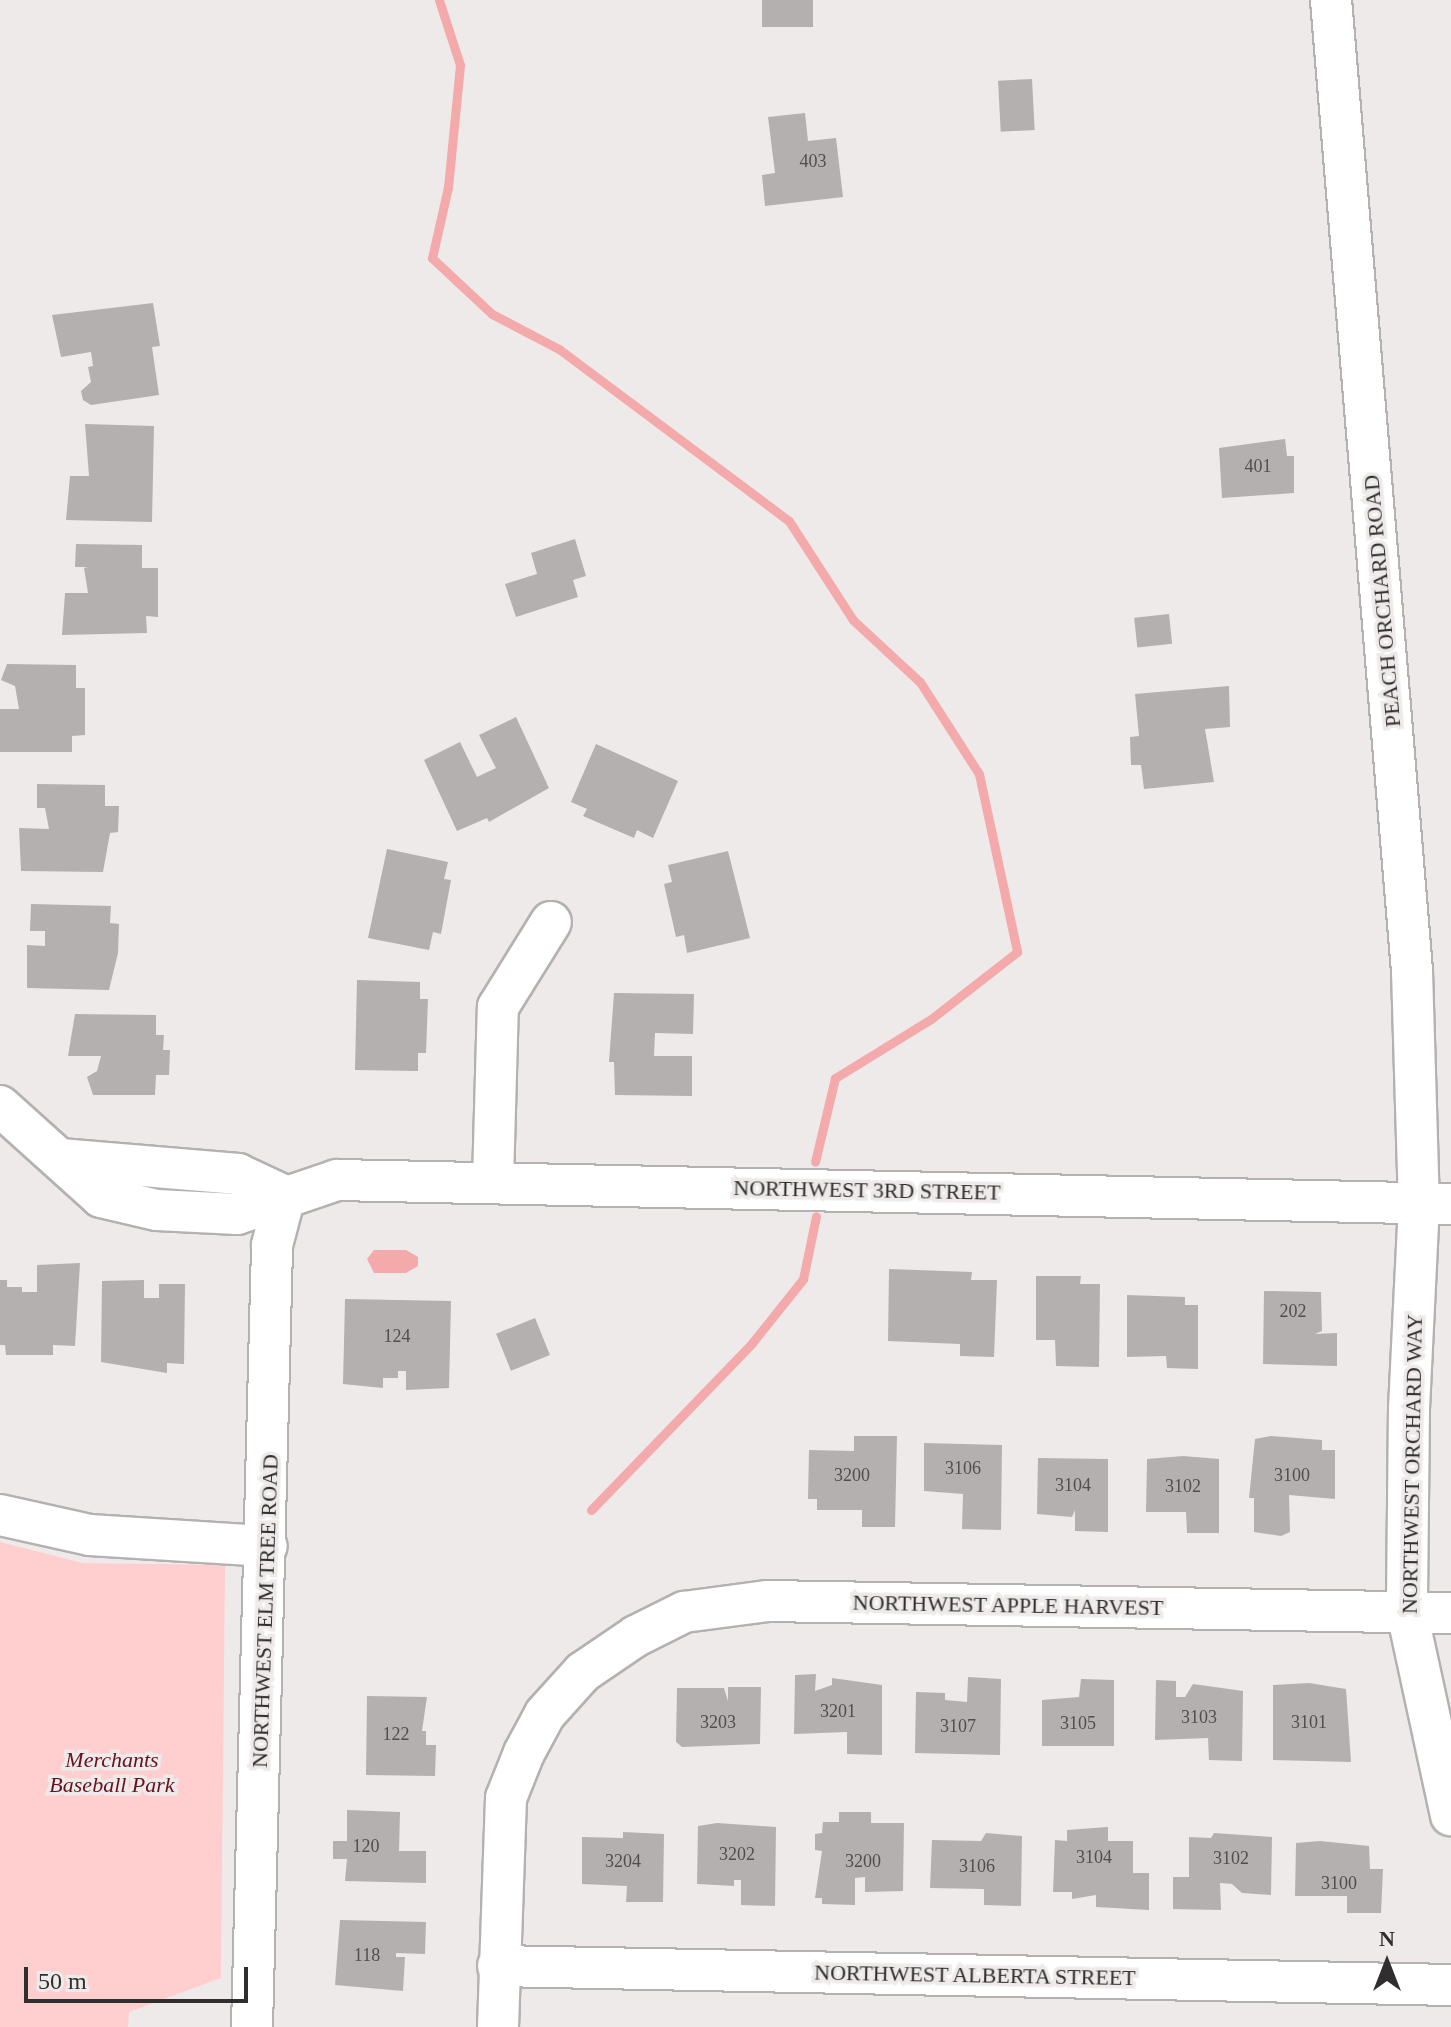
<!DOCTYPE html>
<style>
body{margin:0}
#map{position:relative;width:1451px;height:2027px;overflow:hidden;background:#eeeaea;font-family:Georgia,serif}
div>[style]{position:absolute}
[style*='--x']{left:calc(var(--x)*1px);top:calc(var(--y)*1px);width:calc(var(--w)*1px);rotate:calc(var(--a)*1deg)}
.green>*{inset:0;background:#ffcece}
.water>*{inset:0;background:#f4a9aa}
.stream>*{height:9px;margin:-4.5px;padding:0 4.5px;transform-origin:4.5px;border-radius:4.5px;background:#f4a9aa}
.building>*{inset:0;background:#b4b0b0;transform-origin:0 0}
.roads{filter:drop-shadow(2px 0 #b4b1b1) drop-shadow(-2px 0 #b4b1b1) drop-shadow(0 2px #b4b1b1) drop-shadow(0 -2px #b4b1b1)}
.minor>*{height:40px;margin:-20px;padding:0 20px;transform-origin:20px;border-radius:20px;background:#fff}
span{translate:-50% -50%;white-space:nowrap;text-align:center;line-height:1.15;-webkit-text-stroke:7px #eeeaea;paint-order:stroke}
.number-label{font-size:18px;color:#514e4e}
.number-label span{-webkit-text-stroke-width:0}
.street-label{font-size:22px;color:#302e2e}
.park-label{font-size:22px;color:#67101e;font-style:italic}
.north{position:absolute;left:1347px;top:1923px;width:80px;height:80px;-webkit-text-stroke:6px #eeeaea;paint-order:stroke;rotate:0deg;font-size:22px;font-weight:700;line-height:32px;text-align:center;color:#302e2e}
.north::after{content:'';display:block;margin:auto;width:28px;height:36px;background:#302e2e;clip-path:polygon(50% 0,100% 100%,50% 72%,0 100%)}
.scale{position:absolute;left:24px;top:1967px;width:224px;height:36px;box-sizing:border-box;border:4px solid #302e2e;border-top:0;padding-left:10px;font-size:24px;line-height:28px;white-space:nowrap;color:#302e2e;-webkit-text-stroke:6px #eeeaea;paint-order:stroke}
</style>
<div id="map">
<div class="green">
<i style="clip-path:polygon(0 1542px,83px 1563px,225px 1565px,221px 1978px,129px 2012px,128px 2027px,0 2027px)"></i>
</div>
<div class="water">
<i style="clip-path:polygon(374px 1250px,406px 1250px,418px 1257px,418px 1266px,406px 1273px,374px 1273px,367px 1259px)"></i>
</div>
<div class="stream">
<i style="--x:439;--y:0;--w:68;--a:72.1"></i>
<i style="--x:460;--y:65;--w:123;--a:95.6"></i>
<i style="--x:448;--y:187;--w:73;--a:102.7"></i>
<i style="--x:432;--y:258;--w:82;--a:43"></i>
<i style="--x:492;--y:314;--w:76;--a:27.6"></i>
<i style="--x:559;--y:349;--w:287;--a:36.8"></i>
<i style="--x:789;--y:521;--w:118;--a:57.1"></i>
<i style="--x:853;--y:620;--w:91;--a:42.8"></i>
<i style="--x:920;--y:682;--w:109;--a:57.3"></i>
<i style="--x:979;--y:774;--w:182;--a:77.9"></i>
<i style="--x:1017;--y:952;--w:109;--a:142.1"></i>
<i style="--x:931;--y:1019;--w:113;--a:148.4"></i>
<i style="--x:835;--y:1078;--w:86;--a:103.4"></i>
<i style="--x:591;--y:1510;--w:232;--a:-46"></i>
<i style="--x:752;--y:1343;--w:82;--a:-51.4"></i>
<i style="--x:803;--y:1279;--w:64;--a:-78.3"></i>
</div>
<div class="building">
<i style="left:762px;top:0;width:51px;height:27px"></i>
<i style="left:1032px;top:79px;width:51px;height:34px;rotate:87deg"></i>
<i style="clip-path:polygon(805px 113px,808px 141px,836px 138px,843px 197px,765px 206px,762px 175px,775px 173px,768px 117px)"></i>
<i style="clip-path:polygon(153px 303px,160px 346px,152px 347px,159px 395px,91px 405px,83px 400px,81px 391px,91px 382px,88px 367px,93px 366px,91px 352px,61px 357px,52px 315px)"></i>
<i style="clip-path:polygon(85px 424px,154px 426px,152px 522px,66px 520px,70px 476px,89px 476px)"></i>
<i style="clip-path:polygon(1285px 439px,1287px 456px,1294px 456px,1294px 493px,1222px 498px,1219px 448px)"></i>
<i style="clip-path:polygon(575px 539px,586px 576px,573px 580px,578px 597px,516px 617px,505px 584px,537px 574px,531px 553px)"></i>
<i style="clip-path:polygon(76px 544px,142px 545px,142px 568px,158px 568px,158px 617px,146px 616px,147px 633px,62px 635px,65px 593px,88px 593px,84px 568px,88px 567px,75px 567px)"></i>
<i style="left:1169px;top:614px;width:30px;height:35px;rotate:84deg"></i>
<i style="clip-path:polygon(7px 664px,76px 665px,76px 688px,85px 688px,85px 735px,72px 736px,72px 752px,0 752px,0 709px,19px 709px,15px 686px,1px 680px)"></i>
<i style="clip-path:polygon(1229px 686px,1230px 727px,1205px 729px,1214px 782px,1144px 789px,1141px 765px,1131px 765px,1130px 737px,1139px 736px,1135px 694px)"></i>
<i style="clip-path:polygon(516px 717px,549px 788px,489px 822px,487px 818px,457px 831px,424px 760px,460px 742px,477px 777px,496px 768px,479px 735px)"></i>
<i style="clip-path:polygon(596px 744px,678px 781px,653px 838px,637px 830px,634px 838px,583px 816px,587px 809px,571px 802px)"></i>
<i style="clip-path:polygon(37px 784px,105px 785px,105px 806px,119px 806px,118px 832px,110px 833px,103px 872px,21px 871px,19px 828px,49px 829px,45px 808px,37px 808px)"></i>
<i style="clip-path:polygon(387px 849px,448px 862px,444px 879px,451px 880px,441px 934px,433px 932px,429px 950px,368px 938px)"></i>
<i style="clip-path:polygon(728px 851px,750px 938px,687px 953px,684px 935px,676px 937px,664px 884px,672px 882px,668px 865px)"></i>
<i style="clip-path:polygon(31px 904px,111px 906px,110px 923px,119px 924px,118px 953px,109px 990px,27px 988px,27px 945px,45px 946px,45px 931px,30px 931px)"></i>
<i style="clip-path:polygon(357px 980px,420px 982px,420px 999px,428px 999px,426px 1053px,418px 1053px,418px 1071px,355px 1070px)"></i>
<i style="clip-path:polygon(614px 993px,694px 994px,693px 1034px,655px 1033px,654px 1056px,692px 1056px,692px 1096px,615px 1095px,614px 1062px,609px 1062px)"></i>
<i style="clip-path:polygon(75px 1014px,156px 1015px,156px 1035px,164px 1035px,163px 1050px,170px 1050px,169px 1075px,156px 1075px,155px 1095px,93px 1095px,87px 1077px,97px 1071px,101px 1056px,68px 1056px)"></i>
<i style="clip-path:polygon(80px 1263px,75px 1346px,53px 1345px,53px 1355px,6px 1355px,5px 1345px,0 1345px,0 1280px,7px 1280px,7px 1287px,22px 1287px,22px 1292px,37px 1292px,37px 1265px)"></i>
<i style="clip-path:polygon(889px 1269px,972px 1272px,971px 1280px,997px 1280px,994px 1357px,960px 1356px,960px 1344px,888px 1341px)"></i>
<i style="clip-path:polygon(1036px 1276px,1081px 1276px,1080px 1284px,1100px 1284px,1099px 1367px,1056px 1366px,1055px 1340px,1036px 1340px)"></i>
<i style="clip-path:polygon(144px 1280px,144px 1298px,159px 1298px,159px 1284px,185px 1284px,184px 1364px,167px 1363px,167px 1373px,101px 1362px,102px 1281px)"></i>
<i style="clip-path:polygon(1264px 1291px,1321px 1292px,1322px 1331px,1315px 1334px,1337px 1333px,1337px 1366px,1263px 1364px)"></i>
<i style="clip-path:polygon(1127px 1295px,1185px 1297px,1185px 1305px,1198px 1305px,1198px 1369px,1167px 1368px,1166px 1356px,1127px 1357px)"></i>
<i style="clip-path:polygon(345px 1299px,451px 1301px,449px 1388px,406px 1390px,406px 1371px,398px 1371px,398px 1378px,383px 1378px,383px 1388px,343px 1384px)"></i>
<i style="left:535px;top:1318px;width:40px;height:42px;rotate:68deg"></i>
<i style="clip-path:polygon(854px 1436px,897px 1436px,895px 1527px,862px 1527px,862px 1510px,817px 1510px,817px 1499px,808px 1499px,809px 1450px,854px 1451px)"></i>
<i style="clip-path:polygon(1271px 1436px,1322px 1440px,1322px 1450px,1335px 1450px,1335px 1499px,1289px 1495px,1290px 1532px,1281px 1536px,1254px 1532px,1254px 1498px,1249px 1498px,1255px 1439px)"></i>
<i style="clip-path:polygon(924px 1443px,1002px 1445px,1001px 1530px,962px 1529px,963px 1494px,924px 1491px)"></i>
<i style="clip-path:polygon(1183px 1456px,1219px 1459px,1219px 1533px,1187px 1533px,1186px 1512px,1146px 1512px,1147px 1459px)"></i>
<i style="clip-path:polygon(1038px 1458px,1108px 1459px,1108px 1532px,1075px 1531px,1075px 1510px,1072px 1517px,1037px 1514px)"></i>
<i style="clip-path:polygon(816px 1674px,815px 1691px,832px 1685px,832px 1678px,882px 1685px,882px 1755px,847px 1754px,847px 1732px,794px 1734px,795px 1675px)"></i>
<i style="clip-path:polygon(968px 1677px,1001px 1679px,1000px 1755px,915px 1753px,916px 1692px,945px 1693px,945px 1700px,967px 1702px)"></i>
<i style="clip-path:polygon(1081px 1679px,1114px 1680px,1114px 1746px,1042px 1746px,1042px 1700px,1079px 1697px)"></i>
<i style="clip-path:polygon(1156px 1680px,1176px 1681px,1176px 1697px,1185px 1697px,1193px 1684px,1243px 1691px,1242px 1761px,1209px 1760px,1208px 1738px,1155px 1740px)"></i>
<i style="clip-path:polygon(1309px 1683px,1346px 1689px,1351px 1762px,1273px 1760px,1273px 1685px)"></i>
<i style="clip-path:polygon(728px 1687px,761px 1687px,760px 1744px,682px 1747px,676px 1742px,677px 1688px,724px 1688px,728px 1701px)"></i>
<i style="clip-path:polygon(367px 1696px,427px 1697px,422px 1731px,426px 1731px,426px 1745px,436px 1745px,435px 1776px,366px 1775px)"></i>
<i style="clip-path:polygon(347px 1810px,400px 1812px,399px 1851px,426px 1851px,426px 1883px,345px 1881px,347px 1859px,333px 1859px,333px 1841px,347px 1841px)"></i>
<i style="clip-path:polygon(839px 1812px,871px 1812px,871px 1823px,904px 1823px,903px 1891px,865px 1892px,865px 1877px,855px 1878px,855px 1905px,822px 1904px,822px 1898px,815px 1898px,822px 1851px,815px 1850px,815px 1834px,822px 1833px,823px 1822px,839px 1822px)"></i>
<i style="clip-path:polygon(717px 1823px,776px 1827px,775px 1906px,741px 1905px,741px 1880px,734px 1880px,734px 1886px,697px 1884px,698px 1826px)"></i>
<i style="clip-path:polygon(1108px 1827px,1108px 1841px,1133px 1841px,1133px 1873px,1149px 1873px,1149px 1910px,1096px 1907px,1096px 1895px,1072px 1899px,1072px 1892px,1053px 1892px,1055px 1840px,1067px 1841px,1067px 1830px)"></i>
<i style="clip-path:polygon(623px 1832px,664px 1834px,663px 1902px,626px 1902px,627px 1886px,582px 1884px,582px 1837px,623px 1838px)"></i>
<i style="clip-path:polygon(986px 1833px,1022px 1836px,1021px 1906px,984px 1905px,984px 1889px,930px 1888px,932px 1840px,981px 1841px)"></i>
<i style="clip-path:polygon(1214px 1833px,1272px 1837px,1271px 1895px,1242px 1893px,1232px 1884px,1220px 1883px,1221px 1910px,1173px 1909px,1173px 1877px,1189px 1877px,1189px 1837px,1211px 1838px)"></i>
<i style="clip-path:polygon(1320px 1841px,1369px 1846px,1370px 1869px,1383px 1869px,1381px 1913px,1347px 1913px,1347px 1896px,1295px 1896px,1296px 1843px)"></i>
<i style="clip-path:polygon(340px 1920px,426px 1922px,425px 1954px,396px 1953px,396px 1957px,405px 1957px,403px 1991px,335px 1985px)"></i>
</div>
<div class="roads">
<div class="minor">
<i style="--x:1331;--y:0;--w:974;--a:85.23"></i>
<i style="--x:1412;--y:971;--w:233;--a:88.3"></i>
<i style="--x:1419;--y:1204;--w:204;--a:92.8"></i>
<i style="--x:1409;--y:1408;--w:204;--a:90.6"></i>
<i style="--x:1407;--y:1612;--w:208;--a:77.8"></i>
<i style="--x:0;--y:1106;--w:136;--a:42"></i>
<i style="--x:101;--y:1197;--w:57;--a:13.1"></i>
<i style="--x:157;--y:1210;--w:80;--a:2.9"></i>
<i style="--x:237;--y:1214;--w:106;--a:-18.8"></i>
<i style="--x:337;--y:1180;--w:1114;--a:1.23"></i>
<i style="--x:60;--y:1159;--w:179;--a:4.8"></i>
<i style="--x:238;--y:1174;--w:52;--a:25.1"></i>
<i style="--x:493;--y:1181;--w:174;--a:-88.4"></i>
<i style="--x:498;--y:1007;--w:100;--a:-58.1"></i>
<i style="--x:0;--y:1515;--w:92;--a:12.5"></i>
<i style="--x:90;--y:1535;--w:177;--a:3.6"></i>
<i style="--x:498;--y:1966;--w:953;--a:1.14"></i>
<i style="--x:252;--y:2027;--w:782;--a:-88.53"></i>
<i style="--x:272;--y:1245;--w:51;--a:-75.1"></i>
<i style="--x:498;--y:2027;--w:229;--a:-88"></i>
<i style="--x:506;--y:1798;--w:48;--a:-68.2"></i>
<i style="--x:524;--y:1753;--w:44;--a:-61.7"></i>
<i style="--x:545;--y:1714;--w:57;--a:-47.9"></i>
<i style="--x:583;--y:1672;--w:64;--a:-34.2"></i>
<i style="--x:636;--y:1636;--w:54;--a:-26.6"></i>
<i style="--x:684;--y:1612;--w:85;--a:-7.5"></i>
<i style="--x:768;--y:1601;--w:683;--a:1.01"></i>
</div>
</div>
<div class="number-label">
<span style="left:813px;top:161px">403</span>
<span style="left:1258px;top:466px">401</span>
<span style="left:1293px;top:1311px">202</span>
<span style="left:397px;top:1336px">124</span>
<span style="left:963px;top:1468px">3106</span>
<span style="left:852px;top:1475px">3200</span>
<span style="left:1292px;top:1475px">3100</span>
<span style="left:1073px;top:1485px">3104</span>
<span style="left:1183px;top:1486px">3102</span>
<span style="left:838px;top:1711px">3201</span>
<span style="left:1199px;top:1717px">3103</span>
<span style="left:718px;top:1722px">3203</span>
<span style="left:1309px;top:1722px">3101</span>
<span style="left:1078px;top:1723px">3105</span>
<span style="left:958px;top:1726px">3107</span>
<span style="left:396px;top:1734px">122</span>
<span style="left:366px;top:1846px">120</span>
<span style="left:737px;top:1854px">3202</span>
<span style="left:1094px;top:1857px">3104</span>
<span style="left:1231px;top:1858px">3102</span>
<span style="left:623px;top:1861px">3204</span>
<span style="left:863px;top:1861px">3200</span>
<span style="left:977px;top:1866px">3106</span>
<span style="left:1339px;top:1883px">3100</span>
<span style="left:367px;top:1955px">118</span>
</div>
<div class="street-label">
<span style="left:1382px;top:601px;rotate:-95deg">PEACH ORCHARD ROAD</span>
<span style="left:867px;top:1190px;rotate:1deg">NORTHWEST 3RD STREET</span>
<span style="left:1412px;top:1464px;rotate:-89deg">NORTHWEST ORCHARD WAY</span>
<span style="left:1008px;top:1605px;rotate:1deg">NORTHWEST APPLE HARVEST</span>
<span style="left:265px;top:1611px;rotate:-88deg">NORTHWEST ELM TREE ROAD</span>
<span style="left:975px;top:1975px;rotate:1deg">NORTHWEST ALBERTA STREET</span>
</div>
<div class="park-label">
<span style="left:112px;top:1772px">Merchants<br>Baseball Park</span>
</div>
<div class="north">N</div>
<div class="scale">50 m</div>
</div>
